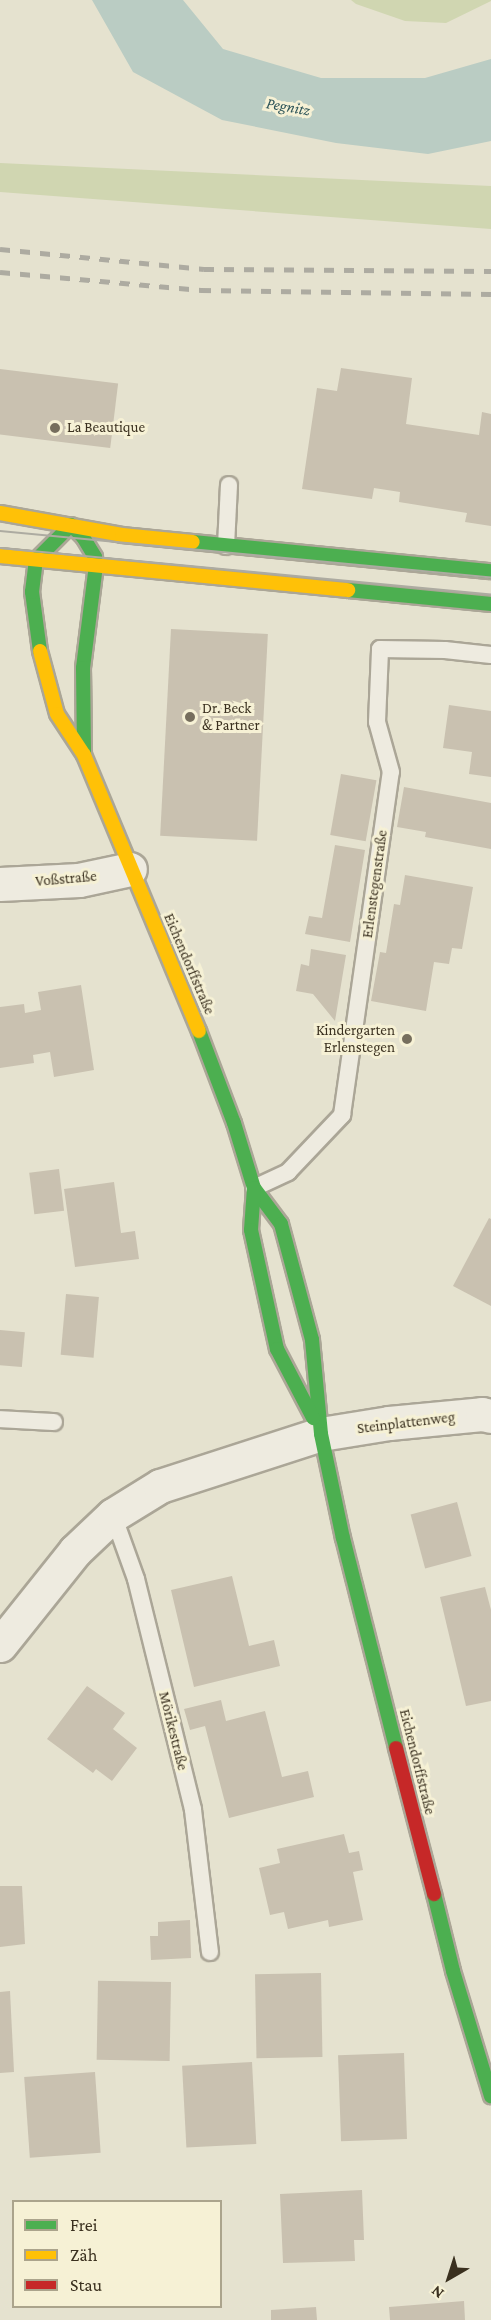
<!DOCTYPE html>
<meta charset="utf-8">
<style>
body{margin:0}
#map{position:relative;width:491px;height:2320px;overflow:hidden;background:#e5e2cf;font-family:"Crimson Pro",serif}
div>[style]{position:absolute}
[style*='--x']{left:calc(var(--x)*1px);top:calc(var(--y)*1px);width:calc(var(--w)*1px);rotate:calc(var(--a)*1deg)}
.green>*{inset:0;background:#d0d6b1}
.water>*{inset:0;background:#baccc3}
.building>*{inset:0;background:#c9c1b0;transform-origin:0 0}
.roads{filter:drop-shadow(2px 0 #aba697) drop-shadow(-2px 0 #aba697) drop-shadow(0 2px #aba697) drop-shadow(0 -2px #aba697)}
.lane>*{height:16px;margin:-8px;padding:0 8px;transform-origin:8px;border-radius:8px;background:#eeebe0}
.street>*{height:33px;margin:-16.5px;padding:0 16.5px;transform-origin:16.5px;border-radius:16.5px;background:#eeebe0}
.fast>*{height:14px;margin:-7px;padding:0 7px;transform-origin:7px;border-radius:7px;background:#4caf50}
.slow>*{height:14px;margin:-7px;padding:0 7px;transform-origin:7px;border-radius:7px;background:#ffc107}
.jam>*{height:14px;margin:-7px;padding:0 7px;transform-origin:7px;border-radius:7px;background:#c62828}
.tram>*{height:1.5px;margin:-0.75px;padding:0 0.75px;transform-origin:0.75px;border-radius:0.75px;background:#adaba1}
.rail>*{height:4.5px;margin-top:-2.25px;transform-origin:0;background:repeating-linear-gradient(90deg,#adaba1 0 10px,transparent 0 20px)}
.dots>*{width:16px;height:16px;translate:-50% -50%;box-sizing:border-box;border:3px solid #f6f1d5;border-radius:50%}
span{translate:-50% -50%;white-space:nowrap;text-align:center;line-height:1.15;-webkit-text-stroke:6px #f6f1d5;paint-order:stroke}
.poi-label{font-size:15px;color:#3a301f}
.left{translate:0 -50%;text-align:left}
.right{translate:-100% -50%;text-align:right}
.street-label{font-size:15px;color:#3a301f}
.water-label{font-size:16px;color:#2e5559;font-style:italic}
.legend{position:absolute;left:12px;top:2200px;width:210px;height:108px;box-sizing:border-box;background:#f6f1d5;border:2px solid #aba48c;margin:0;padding:8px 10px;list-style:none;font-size:18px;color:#3a301f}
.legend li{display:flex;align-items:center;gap:12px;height:30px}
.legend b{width:30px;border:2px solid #aba48c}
.north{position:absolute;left:419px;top:2248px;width:60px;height:60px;-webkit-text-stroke:4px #f6f1d5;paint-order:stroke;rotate:219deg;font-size:16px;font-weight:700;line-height:24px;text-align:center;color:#3a301f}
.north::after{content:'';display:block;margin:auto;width:21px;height:27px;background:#3a301f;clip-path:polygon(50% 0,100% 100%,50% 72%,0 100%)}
</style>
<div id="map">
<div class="green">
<i style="clip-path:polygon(351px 0,491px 0,491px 1px,446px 23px,405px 21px,356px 4px)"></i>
<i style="clip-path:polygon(0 163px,491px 186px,491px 229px,0 192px)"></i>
</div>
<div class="water">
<i style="clip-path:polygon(92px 0,183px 0,223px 49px,321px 78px,425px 78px,491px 59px,491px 141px,428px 154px,336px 143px,222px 120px,133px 72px)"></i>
</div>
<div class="building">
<i style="clip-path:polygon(341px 368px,412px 378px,406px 424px,479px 435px,482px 412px,491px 414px,491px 526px,465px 522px,467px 513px,399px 502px,400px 492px,374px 488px,372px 499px,302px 489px,317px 388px,337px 391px)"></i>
<i style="left:0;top:369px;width:119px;height:65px;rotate:7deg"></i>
<i style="left:171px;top:629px;width:97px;height:207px;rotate:3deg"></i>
<i style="clip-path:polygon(449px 705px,491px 711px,491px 777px,469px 774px,472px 752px,443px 748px)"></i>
<i style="left:341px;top:774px;width:36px;height:62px;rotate:10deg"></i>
<i style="clip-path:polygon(404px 787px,491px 803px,491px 849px,425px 837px,426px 832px,397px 827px)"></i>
<i style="clip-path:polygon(335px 845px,365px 850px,350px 942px,305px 934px,309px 916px,322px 918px)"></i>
<i style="clip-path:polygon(405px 875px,473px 887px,462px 949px,452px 948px,449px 964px,434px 962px,426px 1011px,371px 1001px,380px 952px,386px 953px,394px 904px,400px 905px)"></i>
<i style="clip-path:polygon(311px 949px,346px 955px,335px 1021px,313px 994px,296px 991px,301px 964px,309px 966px)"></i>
<i style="clip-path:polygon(81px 985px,94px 1070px,54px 1077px,50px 1052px,33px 1055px,34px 1063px,0 1068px,0 1007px,24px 1004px,25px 1013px,41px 1010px,38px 992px)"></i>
<i style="left:59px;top:1169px;width:42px;height:30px;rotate:83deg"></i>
<i style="clip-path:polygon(114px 1182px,121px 1233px,135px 1231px,139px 1259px,75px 1267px,64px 1189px)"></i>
<i style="clip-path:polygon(489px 1218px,491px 1219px,491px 1306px,453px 1286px)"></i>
<i style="left:66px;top:1294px;width:33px;height:61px;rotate:5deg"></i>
<i style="left:0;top:1330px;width:25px;height:35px;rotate:5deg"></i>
<i style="left:457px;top:1502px;width:56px;height:48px;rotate:75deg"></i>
<i style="clip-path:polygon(232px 1576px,249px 1646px,274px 1640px,280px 1666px,194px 1687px,171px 1590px)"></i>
<i style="clip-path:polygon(485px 1587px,491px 1610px,491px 1701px,466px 1706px,440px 1597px)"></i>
<i style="clip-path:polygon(87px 1686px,125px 1713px,113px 1729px,137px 1748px,112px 1781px,96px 1769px,93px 1773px,47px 1739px)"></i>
<i style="clip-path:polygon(221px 1700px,226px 1721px,265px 1711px,282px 1777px,308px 1771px,314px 1797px,229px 1818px,205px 1726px,190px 1730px,184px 1709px)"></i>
<i style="clip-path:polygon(344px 1834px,349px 1853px,359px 1851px,363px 1870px,353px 1872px,363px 1920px,329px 1927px,328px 1920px,288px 1929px,284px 1912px,270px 1915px,259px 1868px,280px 1863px,277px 1849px)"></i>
<i style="clip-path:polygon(0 1886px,22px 1886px,25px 1944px,0 1947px)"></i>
<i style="clip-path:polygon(190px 1920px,191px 1958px,151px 1960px,150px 1936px,158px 1936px,158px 1922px)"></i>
<i style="left:321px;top:1973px;width:84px;height:66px;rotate:89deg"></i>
<i style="left:171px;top:1982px;width:79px;height:73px;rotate:91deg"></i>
<i style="clip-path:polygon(10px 1991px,14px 2072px,0 2073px,0 1992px)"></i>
<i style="left:404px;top:2053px;width:86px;height:66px;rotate:88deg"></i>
<i style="left:252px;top:2062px;width:82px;height:70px;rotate:87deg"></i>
<i style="left:95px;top:2072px;width:81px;height:71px;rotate:86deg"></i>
<i style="clip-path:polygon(362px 2190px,364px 2240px,354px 2240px,355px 2261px,283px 2263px,280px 2194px)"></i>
<i style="clip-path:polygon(464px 2301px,465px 2320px,390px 2320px,389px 2307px)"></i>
<i style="clip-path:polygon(316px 2307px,317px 2320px,271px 2320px,271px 2310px)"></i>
</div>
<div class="roads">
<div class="lane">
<i style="--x:226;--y:546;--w:61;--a:-87.2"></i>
<i style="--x:254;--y:1188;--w:38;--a:-25"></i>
<i style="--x:288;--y:1172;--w:79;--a:-46.5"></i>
<i style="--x:342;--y:1115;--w:346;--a:-81.9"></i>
<i style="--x:391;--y:772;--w:52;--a:-105.6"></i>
<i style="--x:377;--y:722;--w:73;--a:-87.6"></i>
<i style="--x:380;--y:649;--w:65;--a:0.9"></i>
<i style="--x:445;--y:650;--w:46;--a:6.2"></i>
<i style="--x:0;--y:1419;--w:54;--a:3.2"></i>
<i style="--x:113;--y:1515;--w:68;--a:70.2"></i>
<i style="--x:136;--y:1579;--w:238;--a:76.1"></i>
<i style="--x:193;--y:1810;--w:143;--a:83.2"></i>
</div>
<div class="street">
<i style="--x:0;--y:884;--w:79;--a:-2.9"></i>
<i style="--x:79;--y:880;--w:52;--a:-12.2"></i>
<i style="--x:0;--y:1645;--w:120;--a:-51.4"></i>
<i style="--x:75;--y:1551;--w:52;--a:-43.5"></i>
<i style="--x:113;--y:1515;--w:55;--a:-31.7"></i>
<i style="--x:160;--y:1486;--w:169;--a:-17.9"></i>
<i style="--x:321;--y:1434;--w:69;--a:-9.2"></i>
<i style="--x:389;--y:1423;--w:93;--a:-5.5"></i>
<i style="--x:482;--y:1414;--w:9;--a:13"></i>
</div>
<div class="fast">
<i style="--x:193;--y:542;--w:299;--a:5.6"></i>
<i style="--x:348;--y:590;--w:144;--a:5.6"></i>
<i style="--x:40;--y:651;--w:60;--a:-97.7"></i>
<i style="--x:32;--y:592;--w:32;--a:-83"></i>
<i style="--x:36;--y:560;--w:49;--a:-45"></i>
<i style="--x:71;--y:525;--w:17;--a:45"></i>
<i style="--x:83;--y:537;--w:23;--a:59"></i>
<i style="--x:95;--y:557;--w:8;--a:83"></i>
<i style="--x:96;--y:565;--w:104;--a:97.2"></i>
<i style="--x:83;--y:668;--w:87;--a:89.3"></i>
<i style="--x:199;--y:1031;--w:98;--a:69.2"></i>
<i style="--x:234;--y:1123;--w:68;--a:72.9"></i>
<i style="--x:254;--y:1188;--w:45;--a:53.1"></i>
<i style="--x:281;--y:1224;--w:120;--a:75"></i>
<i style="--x:312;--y:1340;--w:94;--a:84.5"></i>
<i style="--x:321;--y:1434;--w:106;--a:78.1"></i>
<i style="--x:343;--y:1538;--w:217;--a:75.8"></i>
<i style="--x:254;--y:1188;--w:42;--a:94.1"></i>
<i style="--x:251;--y:1230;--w:122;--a:77.7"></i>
<i style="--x:277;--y:1349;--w:78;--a:62.4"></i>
<i style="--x:434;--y:1894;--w:79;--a:76.1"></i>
<i style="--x:453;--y:1971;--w:131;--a:73.1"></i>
</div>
<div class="slow">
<i style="--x:0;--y:513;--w:124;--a:10.2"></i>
<i style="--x:122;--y:535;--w:71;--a:5.6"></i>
<i style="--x:0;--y:556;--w:350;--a:5.6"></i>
<i style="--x:40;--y:651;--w:65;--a:74.9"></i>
<i style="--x:57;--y:714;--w:49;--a:56.6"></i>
<i style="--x:84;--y:755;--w:299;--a:67.4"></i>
</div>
<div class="jam">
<i style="--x:396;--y:1748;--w:151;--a:75.4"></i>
</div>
</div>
<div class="tram">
<i style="--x:0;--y:531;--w:493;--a:5.4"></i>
<i style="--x:0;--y:548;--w:493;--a:5.4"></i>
</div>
<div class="rail">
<i style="--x:0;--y:249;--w:205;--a:5.6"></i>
<i style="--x:204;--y:269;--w:287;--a:0.4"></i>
<i style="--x:0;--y:272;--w:202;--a:5.1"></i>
<i style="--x:201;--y:290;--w:290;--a:0.8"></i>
</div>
<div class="dots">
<i style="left:55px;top:428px;background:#766e5d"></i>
<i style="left:190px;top:717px;background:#766e5d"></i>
<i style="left:407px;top:1039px;background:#766e5d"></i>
</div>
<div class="poi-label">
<span class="left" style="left:67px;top:428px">La Beautique</span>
<span class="left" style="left:202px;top:717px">Dr. Beck<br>&amp; Partner</span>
<span class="right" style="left:395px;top:1039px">Kindergarten<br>Erlenstegen</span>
</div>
<div class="street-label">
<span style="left:66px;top:879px;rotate:-5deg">Voßstraße</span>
<span style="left:375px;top:884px;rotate:-82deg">Erlenstegenstraße</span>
<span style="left:189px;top:964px;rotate:67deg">Eichendorffstraße</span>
<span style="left:406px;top:1423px;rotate:-7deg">Steinplattenweg</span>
<span style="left:173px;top:1731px;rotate:76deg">Mörikestraße</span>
<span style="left:417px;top:1762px;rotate:76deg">Eichendorffstraße</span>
</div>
<div class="water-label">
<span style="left:288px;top:107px;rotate:10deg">Pegnitz</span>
</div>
<ul class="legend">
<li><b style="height:8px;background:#4caf50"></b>Frei</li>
<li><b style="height:8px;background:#ffc107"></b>Zäh</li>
<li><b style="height:8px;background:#c62828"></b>Stau</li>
</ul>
<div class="north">N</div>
</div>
